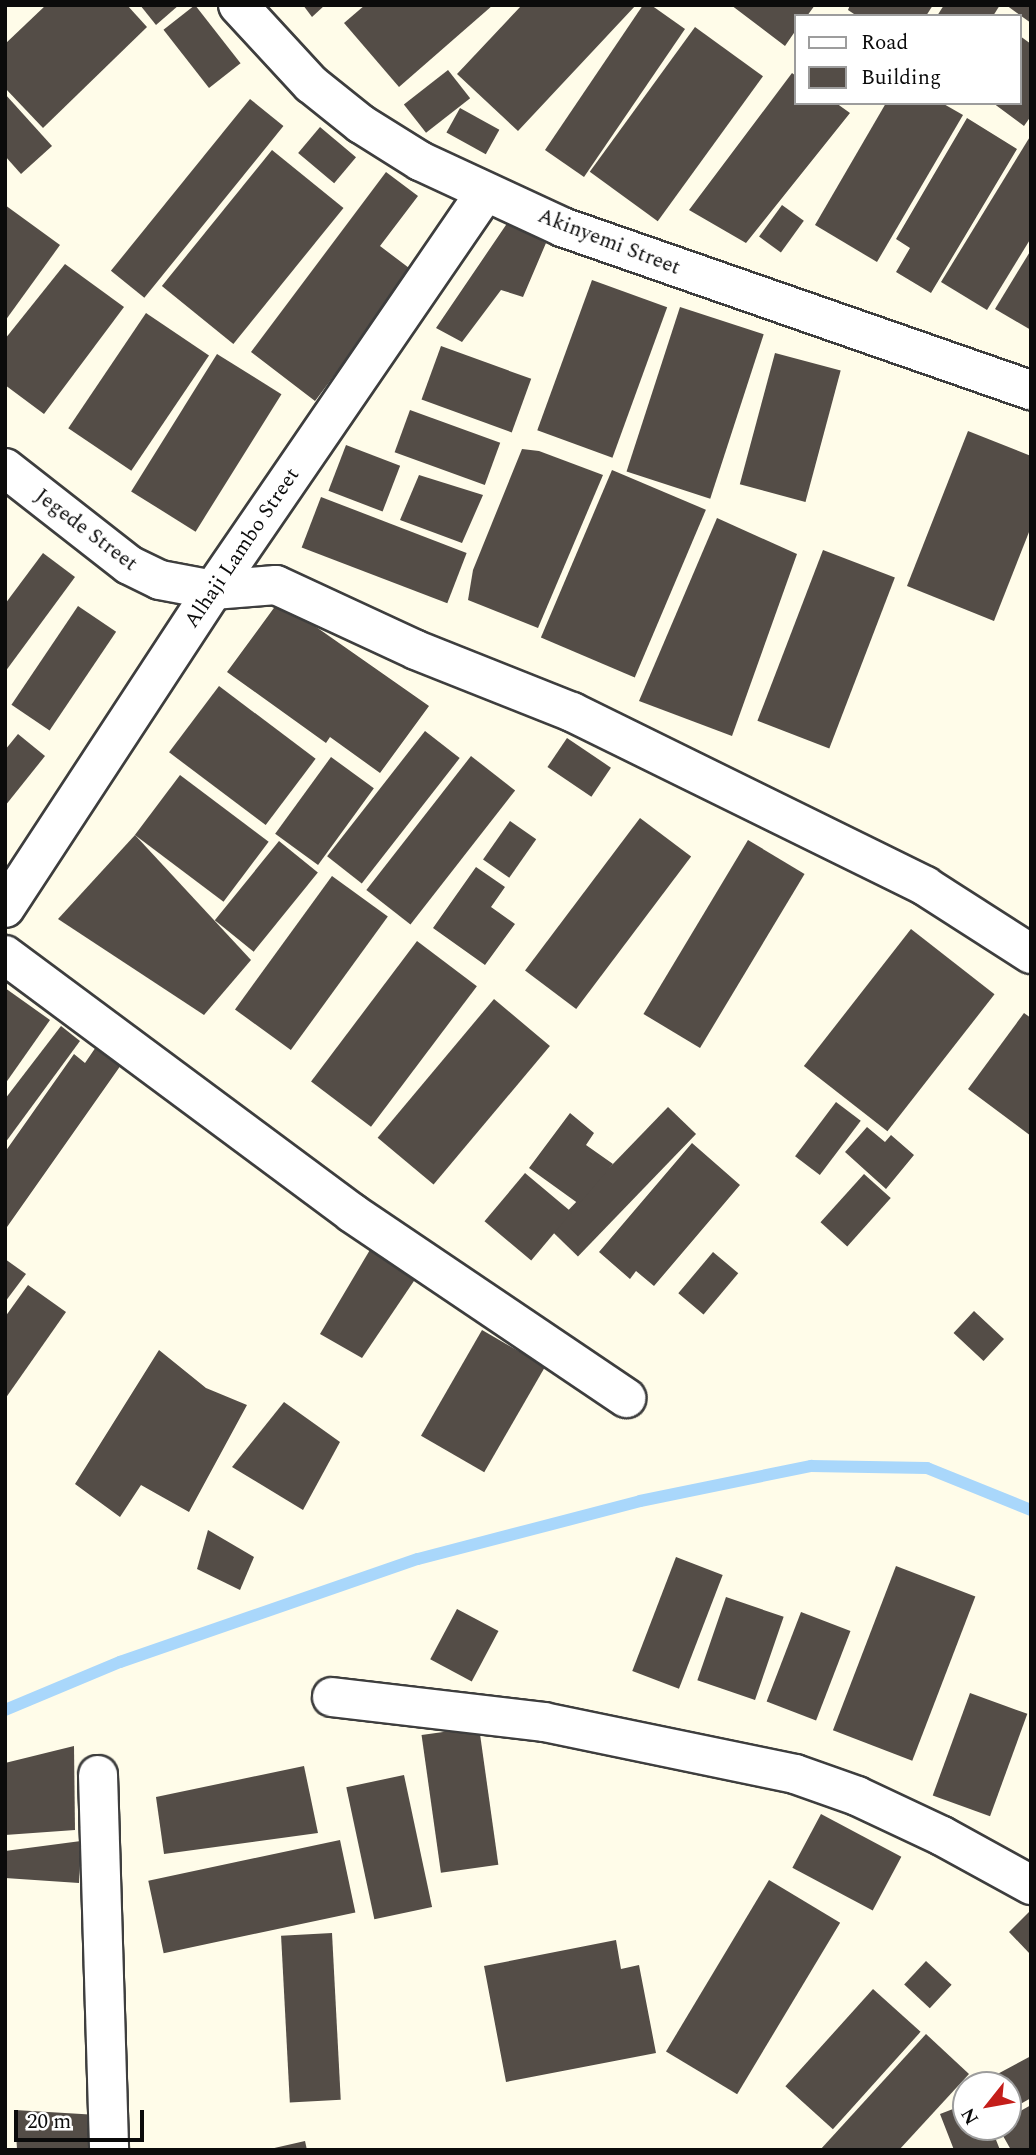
<!DOCTYPE html>
<style>
body{margin:0}
#map{position:relative;width:1036px;height:2155px;overflow:hidden;background:#fffce9;font-family:Spectral,serif}
div>[style]{position:absolute}
[style*='--x']{left:calc(var(--x)*1px);top:calc(var(--y)*1px);width:calc(var(--w)*1px);rotate:calc(var(--a)*1deg)}
.stream>*{height:12px;margin:-6px;padding:0 6px;transform-origin:6px;border-radius:6px;background:#a9d7fb}
.building>*{inset:0;background:#544d47;transform-origin:0 0}
.roads{filter:drop-shadow(2px 0 #3e3e3e) drop-shadow(-2px 0 #3e3e3e) drop-shadow(0 2px #3e3e3e) drop-shadow(0 -2px #3e3e3e)}
.minor>*{height:38px;margin:-19px;padding:0 19px;transform-origin:19px;border-radius:19px;background:#fff}
span{translate:-50% -50%;white-space:nowrap;text-align:center;line-height:1.15;-webkit-text-stroke:7px #fff;paint-order:stroke}
.street-label{font-size:21px;color:#0b0b0b}
.frame{position:absolute;inset:0;border:7px solid #0b0b0b;pointer-events:none}
.legend{position:absolute;left:794px;top:14px;width:228px;height:91px;box-sizing:border-box;background:#fff;border:2px solid #9d9d9d;margin:0;padding:9px 12px;list-style:none;font-size:21px;color:#0b0b0b}
.legend li{display:flex;align-items:center;gap:14px;height:35px}
.legend b{width:35px;border:2px solid #9d9d9d}
.north{position:absolute;left:952px;top:2071px;width:70px;height:70px;box-sizing:border-box;background:#fff;border:2px solid #9d9d9d;border-radius:50%;rotate:239deg;font-size:19px;font-weight:700;line-height:28px;text-align:center;color:#0b0b0b}
.north::after{content:'';display:block;margin:auto;width:24px;height:32px;background:#c41e1a;clip-path:polygon(50% 0,100% 100%,50% 72%,0 100%)}
.scale{position:absolute;left:14px;top:2110px;width:130px;height:32px;box-sizing:border-box;border:4px solid #0b0b0b;border-top:0;padding-left:9px;font-size:21px;line-height:24px;white-space:nowrap;color:#0b0b0b;-webkit-text-stroke:5px #fff;paint-order:stroke}
</style>
<div id="map">
<div class="stream">
<i style="--x:5;--y:1710;--w:125;--a:-22.7"></i>
<i style="--x:120;--y:1662;--w:315;--a:-19.1"></i>
<i style="--x:418;--y:1559;--w:229;--a:-14.6"></i>
<i style="--x:640;--y:1501;--w:175;--a:-11.6"></i>
<i style="--x:811;--y:1466;--w:116;--a:1"></i>
<i style="--x:927;--y:1468;--w:112;--a:22"></i>
</div>
<div class="building">
<i style="clip-path:polygon(46px 5px,127px 5px,147px 27px,43px 128px,5px 88px,5px 44px)"></i>
<i style="clip-path:polygon(140px 5px,179px 5px,156px 25px)"></i>
<i style="left:195px;top:5px;width:74px;height:40px;rotate:52deg"></i>
<i style="clip-path:polygon(303px 5px,325px 5px,312px 17px)"></i>
<i style="clip-path:polygon(365px 5px,493px 5px,399px 87px,344px 23px)"></i>
<i style="clip-path:polygon(522px 5px,636px 5px,518px 131px,457px 74px)"></i>
<i style="clip-path:polygon(643px 5px,651px 5px,685px 29px,584px 177px,545px 150px)"></i>
<i style="clip-path:polygon(731px 5px,815px 5px,807px 16px,796px 16px,796px 30px,785px 46px)"></i>
<i style="clip-path:polygon(850px 5px,933px 5px,926px 16px,857px 16px,848px 10px)"></i>
<i style="clip-path:polygon(944px 5px,1000px 5px,993px 16px,937px 16px)"></i>
<i style="clip-path:polygon(1006px 5px,1031px 5px,1031px 23px)"></i>
<i style="left:695px;top:27px;width:84px;height:179px;rotate:36deg"></i>
<i style="clip-path:polygon(1020px 36px,1031px 44px,1031px 116px,1024px 126px,993px 103px,1020px 103px)"></i>
<i style="left:448px;top:70px;width:36px;height:56px;rotate:52deg"></i>
<i style="clip-path:polygon(792px 73px,796px 76px,796px 103px,836px 103px,850px 113px,746px 243px,689px 210px)"></i>
<i style="clip-path:polygon(5px 94px,52px 146px,21px 174px,5px 156px)"></i>
<i style="left:250px;top:99px;width:43px;height:221px;rotate:39deg"></i>
<i style="clip-path:polygon(886px 103px,942px 103px,963px 115px,877px 262px,815px 225px)"></i>
<i style="left:460px;top:108px;width:45px;height:28px;rotate:29deg"></i>
<i style="clip-path:polygon(967px 118px,1017px 149px,931px 293px,896px 272px,910px 248px,896px 239px)"></i>
<i style="left:320px;top:127px;width:47px;height:34px;rotate:40deg"></i>
<i style="clip-path:polygon(1031px 135px,1031px 238px,987px 310px,941px 282px)"></i>
<i style="left:272px;top:150px;width:92px;height:175px;rotate:39deg"></i>
<i style="clip-path:polygon(386px 172px,418px 196px,380px 246px,413px 271px,315px 401px,251px 352px)"></i>
<i style="clip-path:polygon(5px 205px,60px 245px,5px 321px)"></i>
<i style="left:782px;top:205px;width:27px;height:39px;rotate:36deg"></i>
<i style="clip-path:polygon(508px 222px,546px 243px,523px 297px,501px 290px,462px 342px,436px 328px)"></i>
<i style="clip-path:polygon(1031px 250px,1031px 330px,995px 309px)"></i>
<i style="clip-path:polygon(65px 264px,124px 307px,44px 414px,5px 385px,5px 339px)"></i>
<i style="left:592px;top:280px;width:80px;height:160px;rotate:20deg"></i>
<i style="left:680px;top:307px;width:88px;height:173px;rotate:18deg"></i>
<i style="left:146px;top:313px;width:76px;height:139px;rotate:34deg"></i>
<i style="left:441px;top:346px;width:96px;height:57px;rotate:20deg"></i>
<i style="left:775px;top:353px;width:68px;height:136px;rotate:15deg"></i>
<i style="left:217px;top:354px;width:76px;height:162px;rotate:32deg"></i>
<i style="left:410px;top:410px;width:96px;height:45px;rotate:20deg"></i>
<i style="clip-path:polygon(968px 431px,1031px 456px,1031px 527px,994px 621px,907px 586px)"></i>
<i style="left:346px;top:445px;width:58px;height:49px;rotate:21deg"></i>
<i style="clip-path:polygon(522px 449px,539px 451px,603px 475px,538px 628px,468px 600px,473px 570px)"></i>
<i style="left:612px;top:470px;width:102px;height:182px;rotate:23deg"></i>
<i style="clip-path:polygon(419px 475px,483px 495px,462px 543px,400px 520px)"></i>
<i style="left:321px;top:497px;width:156px;height:54px;rotate:21deg"></i>
<i style="clip-path:polygon(717px 518px,797px 554px,732px 736px,639px 701px)"></i>
<i style="left:823px;top:550px;width:77px;height:183px;rotate:21deg"></i>
<i style="clip-path:polygon(43px 553px,75px 577px,5px 672px,5px 604px)"></i>
<i style="clip-path:polygon(279px 601px,429px 706px,380px 773px,330px 737px,326px 743px,227px 672px)"></i>
<i style="left:78px;top:606px;width:46px;height:119px;rotate:34deg"></i>
<i style="left:219px;top:686px;width:121px;height:83px;rotate:37deg"></i>
<i style="left:425px;top:731px;width:44px;height:159px;rotate:38deg"></i>
<i style="clip-path:polygon(18px 734px,45px 756px,5px 806px,5px 750px)"></i>
<i style="left:567px;top:738px;width:53px;height:35px;rotate:34deg"></i>
<i style="left:471px;top:756px;width:56px;height:170px;rotate:38deg"></i>
<i style="left:331px;top:757px;width:53px;height:95px;rotate:36deg"></i>
<i style="left:180px;top:775px;width:111px;height:75px;rotate:37deg"></i>
<i style="left:640px;top:818px;width:64px;height:191px;rotate:37deg"></i>
<i style="left:510px;top:821px;width:32px;height:47px;rotate:35deg"></i>
<i style="clip-path:polygon(135px 835px,251px 960px,204px 1015px,58px 919px)"></i>
<i style="left:748px;top:840px;width:66px;height:203px;rotate:31deg"></i>
<i style="left:279px;top:841px;width:50px;height:102px;rotate:39deg"></i>
<i style="clip-path:polygon(476px 867px,505px 887px,491px 907px,515px 924px,485px 965px,433px 928px)"></i>
<i style="left:332px;top:876px;width:69px;height:165px;rotate:36deg"></i>
<i style="left:911px;top:929px;width:106px;height:174px;rotate:38deg"></i>
<i style="left:417px;top:941px;width:75px;height:176px;rotate:37deg"></i>
<i style="clip-path:polygon(5px 988px,50px 1020px,5px 1084px)"></i>
<i style="left:494px;top:999px;width:73px;height:181px;rotate:40deg"></i>
<i style="clip-path:polygon(1024px 1013px,1031px 1018px,1031px 1136px,968px 1089px)"></i>
<i style="clip-path:polygon(61px 1026px,80px 1041px,5px 1143px,5px 1099px)"></i>
<i style="clip-path:polygon(98px 1044px,121px 1065px,7px 1227px,5px 1152px,74px 1054px,85px 1063px)"></i>
<i style="left:836px;top:1102px;width:31px;height:68px;rotate:37deg"></i>
<i style="left:668px;top:1107px;width:39px;height:170px;rotate:44deg"></i>
<i style="clip-path:polygon(570px 1113px,594px 1133px,586px 1145px,613px 1164px,579px 1204px,529px 1168px)"></i>
<i style="clip-path:polygon(867px 1127px,885px 1142px,891px 1135px,914px 1155px,886px 1189px,845px 1152px)"></i>
<i style="clip-path:polygon(692px 1143px,740px 1185px,654px 1286px,636px 1271px,630px 1279px,599px 1252px)"></i>
<i style="left:525px;top:1173px;width:61px;height:63px;rotate:40deg"></i>
<i style="left:864px;top:1174px;width:36px;height:65px;rotate:42deg"></i>
<i style="clip-path:polygon(374px 1243px,418px 1275px,362px 1358px,320px 1334px)"></i>
<i style="left:713px;top:1252px;width:33px;height:54px;rotate:40deg"></i>
<i style="clip-path:polygon(5px 1259px,26px 1274px,5px 1302px)"></i>
<i style="clip-path:polygon(28px 1285px,66px 1312px,5px 1399px,5px 1317px)"></i>
<i style="left:974px;top:1311px;width:41px;height:30px;rotate:43deg"></i>
<i style="left:482px;top:1330px;width:73px;height:122px;rotate:30deg"></i>
<i style="clip-path:polygon(159px 1350px,206px 1388px,247px 1405px,189px 1512px,141px 1485px,120px 1517px,75px 1484px)"></i>
<i style="clip-path:polygon(284px 1402px,340px 1442px,303px 1510px,232px 1467px)"></i>
<i style="clip-path:polygon(208px 1530px,254px 1557px,240px 1590px,197px 1569px)"></i>
<i style="left:676px;top:1557px;width:50px;height:122px;rotate:21deg"></i>
<i style="left:896px;top:1566px;width:85px;height:176px;rotate:21deg"></i>
<i style="left:726px;top:1597px;width:61px;height:88px;rotate:19deg"></i>
<i style="left:457px;top:1609px;width:47px;height:57px;rotate:28deg"></i>
<i style="left:801px;top:1612px;width:53px;height:96px;rotate:21deg"></i>
<i style="left:970px;top:1693px;width:61px;height:109px;rotate:20deg"></i>
<i style="left:479px;top:1727px;width:139px;height:58px;rotate:82deg"></i>
<i style="clip-path:polygon(74px 1746px,75px 1830px,5px 1835px,5px 1763px)"></i>
<i style="clip-path:polygon(304px 1766px,318px 1833px,164px 1854px,156px 1797px)"></i>
<i style="left:404px;top:1775px;width:135px;height:59px;rotate:78deg"></i>
<i style="left:821px;top:1814px;width:91px;height:61px;rotate:28deg"></i>
<i style="left:340px;top:1840px;width:74px;height:196px;rotate:78deg"></i>
<i style="clip-path:polygon(81px 1841px,79px 1883px,5px 1878px,5px 1851px)"></i>
<i style="left:769px;top:1880px;width:83px;height:200px;rotate:31deg"></i>
<i style="clip-path:polygon(1031px 1910px,1031px 1955px,1009px 1932px)"></i>
<i style="left:332px;top:1933px;width:167px;height:51px;rotate:87deg"></i>
<i style="clip-path:polygon(616px 1940px,621px 1969px,639px 1965px,656px 2053px,506px 2082px,484px 1966px)"></i>
<i style="left:926px;top:1961px;width:35px;height:32px;rotate:43deg"></i>
<i style="left:873px;top:1989px;width:64px;height:131px;rotate:42deg"></i>
<i style="clip-path:polygon(926px 2034px,969px 2074px,899px 2150px,820px 2150px)"></i>
<i style="clip-path:polygon(1031px 2056px,1031px 2098px,1008px 2111px,1008px 2085px,977px 2085px)"></i>
<i style="clip-path:polygon(966px 2104px,966px 2127px,991px 2127px,1000px 2150px,954px 2150px,940px 2114px)"></i>
<i style="clip-path:polygon(1031px 2105px,1031px 2150px,1011px 2150px,998px 2127px,1008px 2127px,1008px 2118px)"></i>
<i style="clip-path:polygon(15px 2110px,98px 2115px,99px 2150px,17px 2150px)"></i>
<i style="clip-path:polygon(305px 2141px,307px 2150px,271px 2150px,270px 2149px)"></i>
</div>
<div class="roads">
<div class="minor">
<i style="--x:238;--y:5;--w:108;--a:47.3"></i>
<i style="--x:311;--y:84;--w:64;--a:38.7"></i>
<i style="--x:361;--y:124;--w:70;--a:32.1"></i>
<i style="--x:420;--y:161;--w:157;--a:24.9"></i>
<i style="--x:562;--y:227;--w:497;--a:19.2"></i>
<i style="--x:5;--y:468;--w:157;--a:38"></i>
<i style="--x:129;--y:565;--w:34;--a:26"></i>
<i style="--x:160;--y:580;--w:54;--a:10.7"></i>
<i style="--x:213;--y:590;--w:63;--a:-4.5"></i>
<i style="--x:276;--y:585;--w:154;--a:24.9"></i>
<i style="--x:416;--y:650;--w:168;--a:21.7"></i>
<i style="--x:572;--y:712;--w:394;--a:26.2"></i>
<i style="--x:925;--y:886;--w:126;--a:32.7"></i>
<i style="--x:5;--y:908;--w:380;--a:-56.8"></i>
<i style="--x:213;--y:590;--w:481;--a:-55.6"></i>
<i style="--x:5;--y:955;--w:432;--a:36.6"></i>
<i style="--x:352;--y:1213;--w:331;--a:34"></i>
<i style="--x:332;--y:1697;--w:213;--a:6.7"></i>
<i style="--x:544;--y:1722;--w:256;--a:11.7"></i>
<i style="--x:795;--y:1774;--w:66;--a:19.5"></i>
<i style="--x:857;--y:1796;--w:94;--a:25.2"></i>
<i style="--x:942;--y:1836;--w:102;--a:28.8"></i>
<i style="--x:98;--y:1775;--w:375;--a:88.3"></i>
</div>
</div>
<div class="street-label">
<span style="left:609px;top:242px;rotate:21deg">Akinyemi Street</span>
<span style="left:86px;top:530px;rotate:37deg">Jegede Street</span>
<span style="left:242px;top:548px;rotate:-56deg">Alhaji Lambo Street</span>
</div>
<div class="frame"></div>
<ul class="legend">
<li><b style="height:9px;background:#fff"></b>Road</li>
<li><b style="height:19px;background:#544d47"></b>Building</li>
</ul>
<div class="north">N</div>
<div class="scale">20 m</div>
</div>
